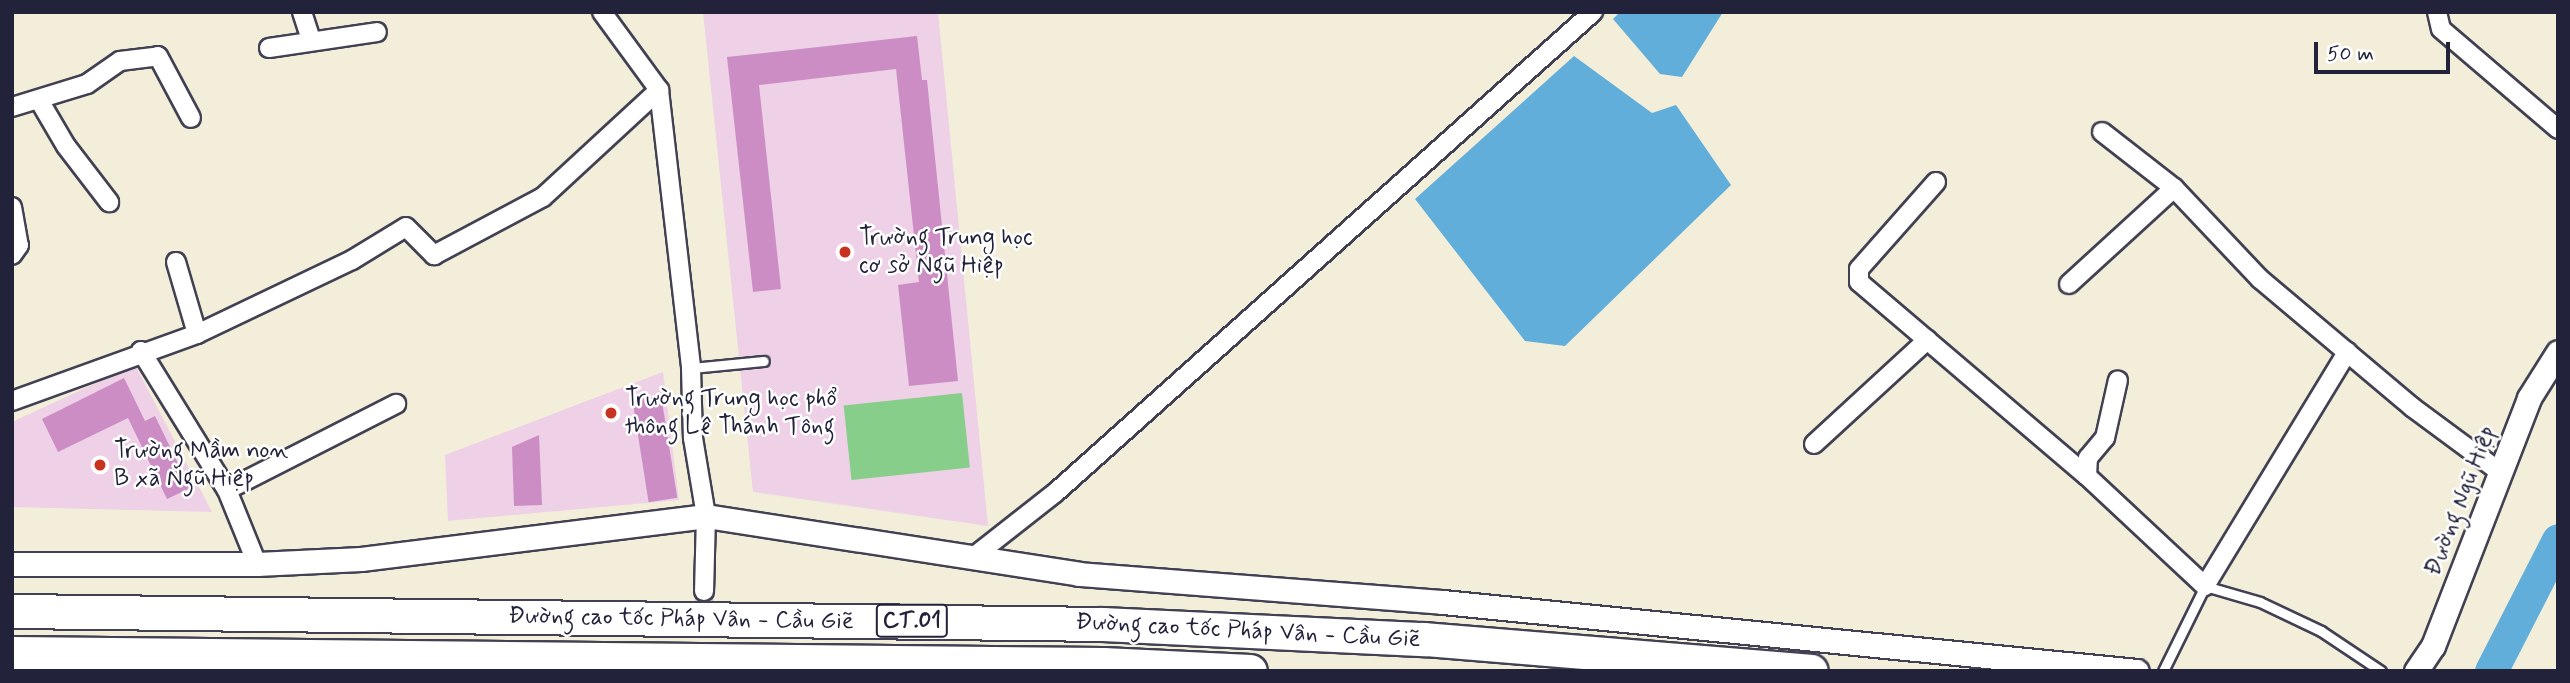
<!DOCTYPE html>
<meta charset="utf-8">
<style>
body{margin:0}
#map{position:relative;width:2570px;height:683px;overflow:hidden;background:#f3eed9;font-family:Mynerve,sans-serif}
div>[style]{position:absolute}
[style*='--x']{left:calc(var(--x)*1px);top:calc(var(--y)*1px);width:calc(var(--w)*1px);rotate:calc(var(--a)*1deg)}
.built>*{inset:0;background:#eed0e7}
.green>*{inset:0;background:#87ce8a;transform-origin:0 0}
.water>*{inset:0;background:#60aed9}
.river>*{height:33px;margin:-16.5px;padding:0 16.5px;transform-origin:16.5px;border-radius:16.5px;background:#60aed9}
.building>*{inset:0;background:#cb8dc4;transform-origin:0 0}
.minor-tunnel>*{height:18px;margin-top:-9px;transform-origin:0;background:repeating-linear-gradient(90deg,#c9c5b9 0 18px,transparent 0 27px)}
.roads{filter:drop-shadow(2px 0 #414153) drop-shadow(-2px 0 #414153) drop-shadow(0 2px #414153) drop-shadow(0 -2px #414153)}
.service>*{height:9px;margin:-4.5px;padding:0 4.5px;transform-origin:4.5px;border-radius:4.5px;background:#fff}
.minor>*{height:18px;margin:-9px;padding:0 9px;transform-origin:9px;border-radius:9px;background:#fff}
.tertiary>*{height:23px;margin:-11.5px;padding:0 11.5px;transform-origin:11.5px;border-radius:11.5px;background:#fff}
.motorway>*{height:33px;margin:-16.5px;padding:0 16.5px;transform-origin:16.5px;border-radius:16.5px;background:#fff}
.dots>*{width:19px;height:19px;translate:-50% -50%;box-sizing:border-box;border:4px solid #fff;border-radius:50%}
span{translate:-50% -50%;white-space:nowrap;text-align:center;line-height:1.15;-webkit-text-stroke:5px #fff;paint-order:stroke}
.shield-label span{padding:2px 5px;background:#fff;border:2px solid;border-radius:5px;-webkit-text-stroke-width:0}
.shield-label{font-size:23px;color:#22223b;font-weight:700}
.poi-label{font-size:24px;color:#22223b}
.left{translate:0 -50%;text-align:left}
.street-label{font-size:24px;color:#22223b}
.frame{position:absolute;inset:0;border:14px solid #22223b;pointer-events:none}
.scale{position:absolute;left:2314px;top:42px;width:136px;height:32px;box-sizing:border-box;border:4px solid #22223b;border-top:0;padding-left:9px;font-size:21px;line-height:24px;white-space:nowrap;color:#22223b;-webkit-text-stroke:5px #fff;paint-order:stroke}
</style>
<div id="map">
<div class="built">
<i style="clip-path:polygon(703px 12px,938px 12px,988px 526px,753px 492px)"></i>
<i style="clip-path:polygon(135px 365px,212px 512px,12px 507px,12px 422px)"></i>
<i style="clip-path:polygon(663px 372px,679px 500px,448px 521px,445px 455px)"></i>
</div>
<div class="green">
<i style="left:962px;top:393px;width:75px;height:119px;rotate:84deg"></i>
</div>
<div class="water">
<i style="clip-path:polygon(1620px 12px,1723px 12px,1682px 77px,1660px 74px,1613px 19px)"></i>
<i style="clip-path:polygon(1574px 56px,1652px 113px,1676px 105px,1731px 185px,1565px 346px,1525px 341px,1415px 199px)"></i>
</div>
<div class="river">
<i style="--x:2491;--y:671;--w:147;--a:-62.9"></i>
</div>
<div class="building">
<i style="clip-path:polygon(917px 36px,922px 80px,927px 80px,958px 381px,909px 386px,898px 285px,919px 282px,896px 69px,759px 85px,781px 289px,753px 292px,727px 57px)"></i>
<i style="clip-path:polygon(124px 378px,145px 421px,155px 416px,190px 488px,167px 499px,128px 418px,58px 452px,42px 419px)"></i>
<i style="left:661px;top:395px;width:104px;height:29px;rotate:81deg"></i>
<i style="clip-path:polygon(539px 435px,542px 505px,514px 506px,512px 447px)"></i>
</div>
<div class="minor-tunnel">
<i style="--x:704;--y:591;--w:76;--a:87"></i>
</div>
<div class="roads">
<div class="service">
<i style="--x:691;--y:368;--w:73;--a:-5.5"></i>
<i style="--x:2163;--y:671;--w:95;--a:-63.7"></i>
<i style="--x:2205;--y:586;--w:57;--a:16.2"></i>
<i style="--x:2260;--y:602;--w:68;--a:25.4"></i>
<i style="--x:2321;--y:631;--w:72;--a:33.7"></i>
</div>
<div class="minor">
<i style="--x:302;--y:12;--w:29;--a:72"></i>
<i style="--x:602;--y:12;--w:97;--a:53.8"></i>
<i style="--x:659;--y:90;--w:280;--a:83.4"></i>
<i style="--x:691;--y:368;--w:70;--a:88.4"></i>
<i style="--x:693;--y:438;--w:79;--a:80.5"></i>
<i style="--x:706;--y:516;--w:75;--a:91.5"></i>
<i style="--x:2437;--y:12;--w:17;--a:77"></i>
<i style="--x:2441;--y:29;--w:154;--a:40.5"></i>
<i style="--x:269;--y:48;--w:109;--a:-8.4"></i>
<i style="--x:39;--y:100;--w:53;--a:59.6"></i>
<i style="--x:66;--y:146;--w:71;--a:52.5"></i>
<i style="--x:12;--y:107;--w:78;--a:-17"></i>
<i style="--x:87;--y:84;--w:40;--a:-34.9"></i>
<i style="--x:120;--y:61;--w:38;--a:-7"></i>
<i style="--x:158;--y:56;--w:70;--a:62"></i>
<i style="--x:2102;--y:132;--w:91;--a:37.9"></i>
<i style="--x:2174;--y:188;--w:125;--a:46.6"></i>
<i style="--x:2260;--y:279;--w:199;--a:40.1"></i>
<i style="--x:2412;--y:407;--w:109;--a:36.5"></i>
<i style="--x:1936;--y:182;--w:116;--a:131.5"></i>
<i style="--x:1859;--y:269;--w:13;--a:90"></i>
<i style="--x:1859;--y:282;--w:299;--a:40.4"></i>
<i style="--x:2087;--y:476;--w:161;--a:43"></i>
<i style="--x:2205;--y:586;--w:274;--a:-58.7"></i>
<i style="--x:12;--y:207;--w:39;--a:80"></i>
<i style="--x:19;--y:245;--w:12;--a:125"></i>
<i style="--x:176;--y:262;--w:75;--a:73.7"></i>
<i style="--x:2069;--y:284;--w:142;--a:-42.4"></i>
<i style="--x:141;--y:351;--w:163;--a:58.3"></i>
<i style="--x:227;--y:490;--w:80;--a:67.9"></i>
<i style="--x:12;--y:401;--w:197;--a:-19.9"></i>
<i style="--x:197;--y:334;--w:172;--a:-25.5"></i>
<i style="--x:352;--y:260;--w:63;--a:-31.4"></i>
<i style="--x:406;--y:227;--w:40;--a:45"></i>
<i style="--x:434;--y:255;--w:123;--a:-28"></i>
<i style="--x:543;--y:197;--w:158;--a:-42.7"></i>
<i style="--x:1814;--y:444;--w:154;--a:-42.6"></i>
<i style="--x:2087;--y:476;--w:18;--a:-87"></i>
<i style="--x:2088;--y:458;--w:26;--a:-50"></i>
<i style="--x:2105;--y:438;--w:59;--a:-77.4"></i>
<i style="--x:227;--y:490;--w:190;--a:-27"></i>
<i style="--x:972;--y:558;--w:105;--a:-38.1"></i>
<i style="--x:1055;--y:493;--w:722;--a:-41.8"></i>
</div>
<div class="tertiary">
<i style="--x:12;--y:564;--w:245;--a:0"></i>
<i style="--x:257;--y:564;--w:104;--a:-2.8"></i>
<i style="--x:361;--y:559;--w:348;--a:-7.1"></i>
<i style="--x:706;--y:516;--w:377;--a:8.8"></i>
<i style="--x:1079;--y:574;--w:365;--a:4.4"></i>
<i style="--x:1443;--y:602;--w:697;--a:5.68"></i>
<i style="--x:2416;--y:671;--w:30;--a:-56"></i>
<i style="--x:2433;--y:646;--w:266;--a:-68.8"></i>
<i style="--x:2529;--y:398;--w:54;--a:-57.8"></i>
</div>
<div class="motorway">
<i style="--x:12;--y:611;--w:1091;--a:0.68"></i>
<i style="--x:1103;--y:624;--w:321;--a:2.7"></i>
<i style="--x:1424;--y:639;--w:388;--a:4.7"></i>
<i style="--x:12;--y:653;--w:1091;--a:0.58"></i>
<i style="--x:1103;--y:664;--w:147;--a:2.7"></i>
</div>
</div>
<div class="dots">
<i style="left:845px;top:252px;background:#c8321e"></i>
<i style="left:611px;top:413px;background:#c8321e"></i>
<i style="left:100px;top:465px;background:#c8321e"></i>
</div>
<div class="shield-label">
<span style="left:912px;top:621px">CT.01</span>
</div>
<div class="poi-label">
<span class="left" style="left:859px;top:252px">Trường Trung học<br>cơ sở Ngũ Hiệp</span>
<span class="left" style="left:625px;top:413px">Trường Trung học phổ<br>thông Lê Thánh Tông</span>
<span class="left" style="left:114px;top:465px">Trường Mầm non<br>B xã Ngũ Hiệp</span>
</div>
<div class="street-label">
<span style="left:2461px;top:501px;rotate:-69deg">Đường Ngũ Hiệp</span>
<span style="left:681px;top:619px;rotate:1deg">Đường cao tốc Pháp Vân - Cầu Giẽ</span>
<span style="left:1248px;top:631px;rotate:3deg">Đường cao tốc Pháp Vân - Cầu Giẽ</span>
</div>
<div class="frame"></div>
<div class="scale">50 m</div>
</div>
